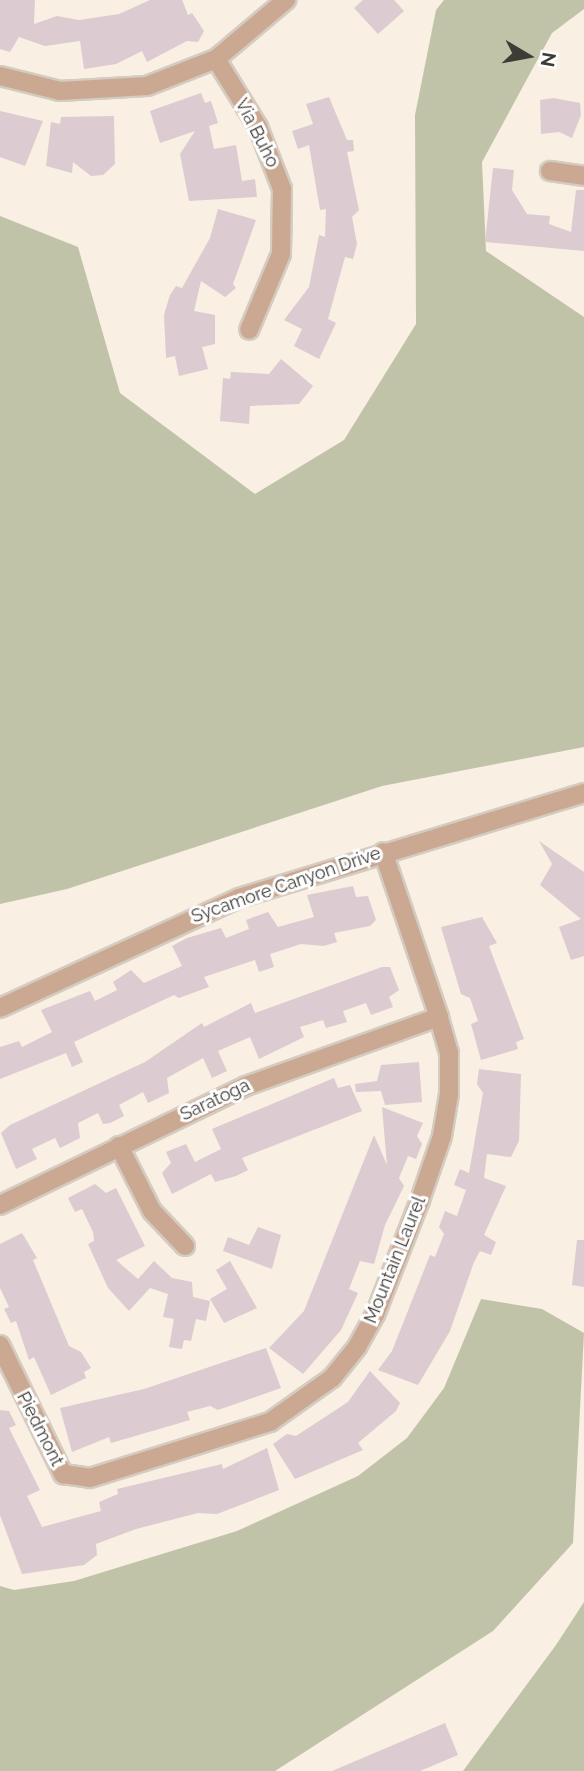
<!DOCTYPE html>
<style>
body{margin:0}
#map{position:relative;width:584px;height:1771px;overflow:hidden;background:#f9efe3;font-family:Raleway,sans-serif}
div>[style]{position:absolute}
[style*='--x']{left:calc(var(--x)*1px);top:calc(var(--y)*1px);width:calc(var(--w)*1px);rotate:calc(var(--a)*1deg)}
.green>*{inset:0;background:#c0c3a7}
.building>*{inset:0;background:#dccbd0}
.roads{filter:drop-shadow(2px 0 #d4cbc1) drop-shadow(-2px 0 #d4cbc1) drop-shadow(0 2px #d4cbc1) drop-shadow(0 -2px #d4cbc1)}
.minor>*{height:18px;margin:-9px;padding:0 9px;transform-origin:9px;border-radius:9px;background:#caa891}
span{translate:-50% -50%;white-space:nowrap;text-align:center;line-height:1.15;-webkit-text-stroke:6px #fefefe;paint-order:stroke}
.street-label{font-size:18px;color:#3f3b37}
.north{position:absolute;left:493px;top:21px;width:70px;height:70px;-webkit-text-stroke:5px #fefefe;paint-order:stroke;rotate:100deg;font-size:19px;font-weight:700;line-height:28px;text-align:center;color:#3f3b37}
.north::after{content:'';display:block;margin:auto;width:24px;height:32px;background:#3f3b37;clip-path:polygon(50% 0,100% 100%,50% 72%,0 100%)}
</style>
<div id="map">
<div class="green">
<i style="clip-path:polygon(444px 0,584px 0,584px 9px,552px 33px,482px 162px,486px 251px,584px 317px,584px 747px,382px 786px,67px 889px,0 904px,0 216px,78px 247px,120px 393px,255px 494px,344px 440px,416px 324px,415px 115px,436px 10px)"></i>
<i style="clip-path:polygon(481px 1299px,542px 1309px,584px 1333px,573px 1543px,493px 1631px,275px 1771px,0 1771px,0 1586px,14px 1590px,74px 1581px,237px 1531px,358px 1476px,407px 1438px,444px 1388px)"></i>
<i style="clip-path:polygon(584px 1602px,584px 1771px,463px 1771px,556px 1645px)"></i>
</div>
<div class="building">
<i style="clip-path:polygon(0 0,35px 0,34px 24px,57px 16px,79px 20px,119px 14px,150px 0,182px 0,188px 15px,192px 13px,204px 31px,198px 42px,187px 41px,147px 62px,142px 51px,116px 64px,84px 69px,80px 41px,45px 46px,19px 37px,10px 52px,0 49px)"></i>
<i style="clip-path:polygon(363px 0,394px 0,404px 11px,378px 34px,354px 8px)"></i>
<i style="clip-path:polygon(201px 93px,205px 103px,211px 101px,218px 123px,209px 126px,214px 149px,236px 145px,242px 181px,255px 179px,257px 197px,189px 201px,180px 154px,195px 131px,160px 143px,150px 111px)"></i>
<i style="clip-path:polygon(329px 97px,347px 140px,353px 140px,354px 151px,347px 152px,359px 210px,352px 217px,357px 244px,353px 259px,345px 257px,328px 319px,336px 323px,319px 359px,294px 346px,302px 329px,284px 320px,309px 287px,319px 235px,325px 237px,326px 209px,320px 210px,309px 145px,298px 149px,292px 131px,313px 124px,306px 104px)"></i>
<i style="clip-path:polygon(554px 98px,580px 103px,581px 115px,572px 138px,559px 132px,541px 134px,540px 100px)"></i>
<i style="clip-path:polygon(0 111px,43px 121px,25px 166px,0 157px)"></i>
<i style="clip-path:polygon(114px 116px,115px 164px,103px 175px,91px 176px,73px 162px,72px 173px,46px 166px,51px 122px,60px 124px,61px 117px)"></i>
<i style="clip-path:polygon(493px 168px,514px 170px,512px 190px,527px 214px,550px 216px,549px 224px,571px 232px,576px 190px,584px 190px,584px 251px,485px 242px)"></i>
<i style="clip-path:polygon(218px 209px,256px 220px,233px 284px,236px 288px,225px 297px,201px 281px,194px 311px,215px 315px,215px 344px,202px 347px,208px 369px,179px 376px,175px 356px,166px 358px,164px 315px,170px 295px,176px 286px,182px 288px,210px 238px)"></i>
<i style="clip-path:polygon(281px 359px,313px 386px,299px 404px,250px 406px,249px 424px,220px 421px,223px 378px,230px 379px,231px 372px,269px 374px)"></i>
<i style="clip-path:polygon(539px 841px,584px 872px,584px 956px,571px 960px,559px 927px,581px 919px,540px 885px,552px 864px)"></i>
<i style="clip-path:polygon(353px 886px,356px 897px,368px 896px,376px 920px,370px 926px,334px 933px,337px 942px,324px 946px,301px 944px,270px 954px,274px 967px,259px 972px,255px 960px,204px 977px,209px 987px,179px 998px,174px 995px,74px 1042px,83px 1062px,72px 1067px,66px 1053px,0 1079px,0 1047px,19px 1041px,22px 1047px,52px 1032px,41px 1010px,90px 991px,95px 1001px,117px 990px,113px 982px,131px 970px,144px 983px,182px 966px,172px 946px,187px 938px,221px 928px,226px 938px,249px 929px,246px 920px,268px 912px,278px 927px,314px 917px,307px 895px)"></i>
<i style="clip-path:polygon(482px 917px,497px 943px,489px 946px,524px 1039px,516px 1042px,518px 1049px,481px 1060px,471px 1024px,478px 1021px,470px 998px,461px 994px,441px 927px)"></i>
<i style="clip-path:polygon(382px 967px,390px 967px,399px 990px,389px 997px,393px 1007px,371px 1015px,366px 1003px,343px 1011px,347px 1022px,326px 1028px,323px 1020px,300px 1027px,304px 1037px,259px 1059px,250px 1037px,218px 1051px,227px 1071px,212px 1078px,203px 1058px,167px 1078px,169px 1093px,148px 1103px,143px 1092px,119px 1105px,124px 1116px,110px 1123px,103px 1124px,98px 1113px,78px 1123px,80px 1138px,60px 1148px,55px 1138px,32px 1149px,37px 1159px,16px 1169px,1px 1133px,10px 1125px,145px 1062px,202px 1023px,204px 1027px,251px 1003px,255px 1013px)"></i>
<i style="clip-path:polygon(419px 1062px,422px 1102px,385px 1105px,381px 1091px,356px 1092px,355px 1084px,377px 1081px,381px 1065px)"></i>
<i style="clip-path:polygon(479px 1069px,521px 1074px,519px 1141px,511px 1157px,487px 1154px,484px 1178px,506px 1186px,484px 1235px,496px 1242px,491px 1255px,480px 1251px,474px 1262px,450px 1331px,418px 1385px,378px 1370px,392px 1351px,430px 1255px,435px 1257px,444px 1234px,439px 1227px,445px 1211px,457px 1216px,466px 1190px,454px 1185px,460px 1169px,469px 1173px,483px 1093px,477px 1084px)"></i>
<i style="clip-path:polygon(334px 1078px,338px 1088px,350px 1085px,362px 1111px,242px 1158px,248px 1170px,236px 1176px,215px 1182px,211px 1174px,172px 1194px,162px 1173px,171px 1163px,166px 1152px,186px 1144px,195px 1162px,221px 1149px,212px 1129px)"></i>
<i style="clip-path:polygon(382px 1107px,423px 1123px,417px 1136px,422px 1144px,416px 1159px,408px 1156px,399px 1178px,404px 1186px,385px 1225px,374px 1264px,360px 1261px,349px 1289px,358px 1293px,341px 1330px,303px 1374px,269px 1348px,304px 1311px,374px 1135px,387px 1165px)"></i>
<i style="clip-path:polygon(95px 1184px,106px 1193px,116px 1188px,145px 1246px,116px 1260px,138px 1279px,154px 1261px,172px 1278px,192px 1282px,193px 1297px,210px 1301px,206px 1321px,196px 1319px,191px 1341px,184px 1340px,182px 1349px,169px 1347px,174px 1319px,163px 1317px,168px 1294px,150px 1288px,129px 1311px,108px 1288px,88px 1244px,94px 1241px,93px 1232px,82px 1209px,75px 1212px,68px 1198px)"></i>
<i style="clip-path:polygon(258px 1227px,281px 1235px,272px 1269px,223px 1251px,228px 1237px,249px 1245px)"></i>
<i style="clip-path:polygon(22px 1233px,37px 1258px,33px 1260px,69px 1346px,81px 1352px,91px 1368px,84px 1372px,86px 1378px,51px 1395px,34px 1357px,29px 1360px,16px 1321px,11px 1323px,4px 1309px,9px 1307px,0 1288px,0 1244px)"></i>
<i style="clip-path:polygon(577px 1240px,584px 1240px,584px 1287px,572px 1285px)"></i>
<i style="clip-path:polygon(230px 1261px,257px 1308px,224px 1323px,210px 1299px,227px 1289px,216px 1270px)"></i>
<i style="clip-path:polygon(266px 1348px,281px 1388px,218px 1410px,210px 1406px,187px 1412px,190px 1420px,111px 1443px,109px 1437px,72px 1452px,60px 1408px,144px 1389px)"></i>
<i style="clip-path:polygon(370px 1371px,400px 1403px,396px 1411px,358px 1443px,363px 1450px,295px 1479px,273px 1444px,287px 1434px,296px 1436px,348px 1402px)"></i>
<i style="clip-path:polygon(0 1410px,9px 1411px,16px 1425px,9px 1428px,40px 1490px,27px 1496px,42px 1527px,101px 1511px,99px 1502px,118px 1494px,117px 1489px,222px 1464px,223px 1469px,267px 1448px,279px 1490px,217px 1514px,198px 1513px,136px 1529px,96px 1544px,97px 1555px,84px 1565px,22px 1574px,0 1515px)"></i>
<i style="clip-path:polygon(445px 1723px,458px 1755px,420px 1771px,332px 1771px)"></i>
</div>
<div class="roads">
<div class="minor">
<i style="--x:216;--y:59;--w:80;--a:58.3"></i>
<i style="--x:258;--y:127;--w:66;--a:68.8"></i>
<i style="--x:282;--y:189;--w:65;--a:90.9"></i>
<i style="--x:281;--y:254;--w:82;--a:112.8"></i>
<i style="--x:0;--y:76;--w:62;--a:14"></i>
<i style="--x:60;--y:91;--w:87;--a:-3.3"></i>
<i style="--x:147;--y:86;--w:74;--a:-21.4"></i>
<i style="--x:216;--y:59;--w:92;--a:-40.1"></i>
<i style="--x:550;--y:171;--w:34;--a:8"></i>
<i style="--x:0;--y:1008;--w:263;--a:-24.7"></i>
<i style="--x:239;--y:898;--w:361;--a:-16.9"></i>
<i style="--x:119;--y:1146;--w:73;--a:63.1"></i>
<i style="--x:152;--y:1211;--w:48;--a:46.7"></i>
<i style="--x:0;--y:1205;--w:273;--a:-25.8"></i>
<i style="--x:246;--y:1086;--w:205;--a:-19.7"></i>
<i style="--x:0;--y:1345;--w:144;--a:64"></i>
<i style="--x:63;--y:1474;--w:27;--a:8"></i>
<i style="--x:90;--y:1478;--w:189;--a:-17.3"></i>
<i style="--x:270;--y:1422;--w:76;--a:-35.4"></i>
<i style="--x:332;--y:1378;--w:40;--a:-51"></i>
<i style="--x:357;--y:1347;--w:37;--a:-61"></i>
<i style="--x:375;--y:1315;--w:123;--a:-68.6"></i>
<i style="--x:420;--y:1200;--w:68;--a:-71"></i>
<i style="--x:442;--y:1136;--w:43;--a:-80.5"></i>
<i style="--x:449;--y:1094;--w:41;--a:-90"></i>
<i style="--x:449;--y:1053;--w:37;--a:-106"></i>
<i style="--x:439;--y:1017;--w:174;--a:-108.7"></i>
</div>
</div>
<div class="street-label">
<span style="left:257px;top:133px;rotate:63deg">Via Buho</span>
<span style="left:286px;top:885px;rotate:-19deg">Sycamore Canyon Drive</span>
<span style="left:215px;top:1100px;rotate:-25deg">Saratoga</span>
<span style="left:395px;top:1260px;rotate:-68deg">Mountain Laurel</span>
<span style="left:40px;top:1429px;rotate:63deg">Piedmont</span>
</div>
<div class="north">N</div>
</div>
